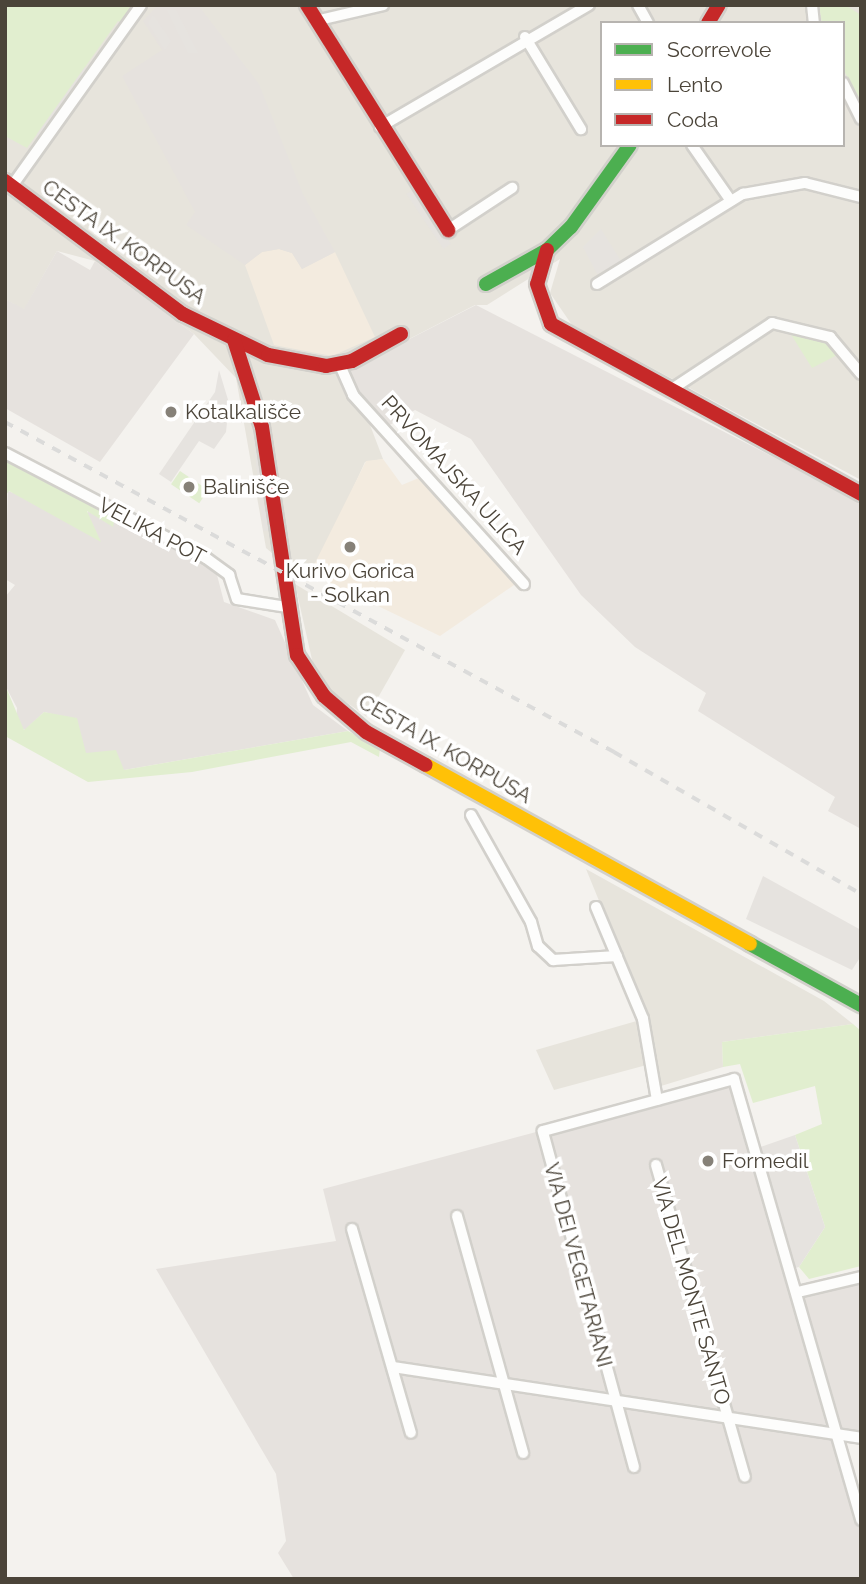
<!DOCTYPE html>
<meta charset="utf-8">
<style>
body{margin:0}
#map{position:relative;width:866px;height:1584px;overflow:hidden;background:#f4f2ee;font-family:Raleway,sans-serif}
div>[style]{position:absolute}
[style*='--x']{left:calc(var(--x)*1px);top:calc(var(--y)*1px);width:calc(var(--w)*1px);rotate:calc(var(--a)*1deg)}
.residential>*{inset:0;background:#e7e4dc}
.commercial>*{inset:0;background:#f3ebdf}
.industrial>*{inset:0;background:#e6e2de}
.green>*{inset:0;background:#e1eecf;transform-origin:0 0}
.parking>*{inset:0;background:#e6e3df;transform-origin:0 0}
.roads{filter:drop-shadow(2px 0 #d2d0cb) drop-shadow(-2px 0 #d2d0cb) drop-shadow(0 2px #d2d0cb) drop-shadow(0 -2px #d2d0cb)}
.street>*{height:10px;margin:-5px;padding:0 5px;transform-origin:5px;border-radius:5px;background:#fdfdfc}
.fast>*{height:14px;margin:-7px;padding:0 7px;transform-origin:7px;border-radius:7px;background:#4caf50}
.slow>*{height:14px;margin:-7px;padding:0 7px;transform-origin:7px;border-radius:7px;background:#ffc107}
.jam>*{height:14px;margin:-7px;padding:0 7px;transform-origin:7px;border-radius:7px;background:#c62828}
.rail>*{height:3.5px;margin-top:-1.75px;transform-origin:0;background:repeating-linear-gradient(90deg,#dbdbda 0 9px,transparent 0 18px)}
.dots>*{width:19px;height:19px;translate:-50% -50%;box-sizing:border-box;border:4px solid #fff;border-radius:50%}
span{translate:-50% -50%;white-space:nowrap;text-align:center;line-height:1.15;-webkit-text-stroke:7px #fff;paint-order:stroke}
.street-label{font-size:21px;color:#4b4439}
.poi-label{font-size:21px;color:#4b4439}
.left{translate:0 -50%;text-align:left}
.frame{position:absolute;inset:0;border:7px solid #4b4439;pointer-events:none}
.legend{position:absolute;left:600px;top:21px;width:245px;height:126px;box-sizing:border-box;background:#fff;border:2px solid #b7b4b0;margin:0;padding:9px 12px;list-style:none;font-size:21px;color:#4b4439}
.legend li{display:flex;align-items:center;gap:14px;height:35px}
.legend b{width:35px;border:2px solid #b7b4b0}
</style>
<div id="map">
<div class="residential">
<i style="clip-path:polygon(evenodd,5px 5px,861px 5px,861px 480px,572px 325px,550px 293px,560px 259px,487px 305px,475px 305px,349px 370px,383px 459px,365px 462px,320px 561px,306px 577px,297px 574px,266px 548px,236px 378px,194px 334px,95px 261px,57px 251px,24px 310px,5px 299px,5px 5px,602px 23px,843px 23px,843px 145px,602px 145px,602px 23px)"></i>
<i style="clip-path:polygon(295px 584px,405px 650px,367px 717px,328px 689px,313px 664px)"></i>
<i style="clip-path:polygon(586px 869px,824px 1001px,853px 1024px,722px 1042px,723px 1067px,661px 1086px,654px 1063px,554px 1090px,536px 1050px,647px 1018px)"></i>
</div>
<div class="commercial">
<i style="clip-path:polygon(279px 249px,292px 253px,302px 269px,335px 252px,375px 337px,332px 356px,274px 345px,245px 265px,262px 252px)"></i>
<i style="clip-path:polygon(383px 459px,402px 485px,421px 477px,517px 583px,440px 636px,310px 573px,366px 461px)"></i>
</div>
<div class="industrial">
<i style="clip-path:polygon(158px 5px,198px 5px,259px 84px,303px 194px,335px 252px,302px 269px,292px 253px,279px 249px,262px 252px,245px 265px,186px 225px,195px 212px,122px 76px,162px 50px,143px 21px)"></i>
<i style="clip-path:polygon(57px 251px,90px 270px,95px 261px,194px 334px,100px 462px,5px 408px,5px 299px,24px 309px)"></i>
<i style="clip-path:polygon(476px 305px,861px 502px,861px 829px,828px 811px,835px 797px,698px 711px,706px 693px,635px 647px,581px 595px,471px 439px,415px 410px,388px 426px,359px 394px,349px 370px)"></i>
<i style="clip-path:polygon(8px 491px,84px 518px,93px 505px,216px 571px,224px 602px,275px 620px,313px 705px,348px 731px,124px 770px,86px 754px,60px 716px,44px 712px,25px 730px,16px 724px,17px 708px,5px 685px,5px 597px,15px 585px,5px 579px)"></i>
<i style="clip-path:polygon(734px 1079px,798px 1292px,861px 1277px,861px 1438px,842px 1435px,861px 1520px,861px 1579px,294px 1579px,278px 1553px,286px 1541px,276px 1474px,156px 1269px,336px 1241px,323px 1189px)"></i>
</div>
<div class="green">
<i style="clip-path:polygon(5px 5px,136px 6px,124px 24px,118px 21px,27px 148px,5px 136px)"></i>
<i style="clip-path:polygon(819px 5px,845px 5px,861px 15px,861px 101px,843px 69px,843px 23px,822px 23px)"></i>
<i style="clip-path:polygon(787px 328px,823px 337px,841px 353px,812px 368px)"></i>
<i style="clip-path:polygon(5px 459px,115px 517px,113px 527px,87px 511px,101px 542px,9px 491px,5px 496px)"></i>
<i style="left:180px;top:471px;width:34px;height:16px;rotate:34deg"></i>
<i style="clip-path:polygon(5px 685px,24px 730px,44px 712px,77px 718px,86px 753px,116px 750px,124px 770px,348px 731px,380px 749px,379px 757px,351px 742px,192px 772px,88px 782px,5px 736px)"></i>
<i style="clip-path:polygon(853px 1024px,861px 1031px,861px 1266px,809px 1279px,799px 1267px,825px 1227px,795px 1135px,822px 1124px,815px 1086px,753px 1103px,740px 1064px,723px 1067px,722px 1042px)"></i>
</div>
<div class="parking">
<i style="clip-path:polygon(167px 10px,176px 10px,198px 53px,188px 53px)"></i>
<i style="clip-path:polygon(153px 15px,171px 41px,165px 50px,148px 23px)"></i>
<i style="clip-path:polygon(85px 67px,87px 78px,38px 145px,37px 134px)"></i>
<i style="left:414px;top:189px;width:66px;height:9px;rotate:56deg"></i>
<i style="clip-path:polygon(601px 229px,621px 261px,597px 274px,583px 247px)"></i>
<i style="clip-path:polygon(219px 370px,229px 403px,226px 432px,214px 449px,199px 441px,171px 482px,159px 474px,215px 392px)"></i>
<i style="left:257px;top:424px;width:107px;height:5px;rotate:84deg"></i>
<i style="clip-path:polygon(763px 876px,861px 930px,861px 956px,852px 970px,746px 919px)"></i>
<i style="clip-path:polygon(795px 1135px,825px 1227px,799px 1267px,791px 1269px,755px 1149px)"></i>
</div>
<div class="roads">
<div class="street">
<i style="--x:638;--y:5;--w:21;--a:61"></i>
<i style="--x:812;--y:5;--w:18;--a:84"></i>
<i style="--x:315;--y:21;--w:70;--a:-13.2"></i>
<i style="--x:525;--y:37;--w:108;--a:58.7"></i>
<i style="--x:843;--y:83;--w:40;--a:63.4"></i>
<i style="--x:380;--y:127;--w:242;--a:-30.3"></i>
<i style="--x:692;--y:145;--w:68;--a:55.1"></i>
<i style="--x:12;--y:186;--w:222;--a:-54.5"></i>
<i style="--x:448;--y:230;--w:77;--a:-33.3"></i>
<i style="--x:597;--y:284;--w:172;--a:-31.7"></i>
<i style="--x:743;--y:194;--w:63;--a:-10.1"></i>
<i style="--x:805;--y:183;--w:58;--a:14"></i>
<i style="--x:339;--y:363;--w:35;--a:66"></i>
<i style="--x:353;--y:395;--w:255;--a:47.9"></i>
<i style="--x:672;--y:389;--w:120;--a:-33.4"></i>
<i style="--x:772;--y:323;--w:60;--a:13.6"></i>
<i style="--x:830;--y:337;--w:48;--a:50"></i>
<i style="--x:5;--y:453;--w:227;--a:27.6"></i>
<i style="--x:206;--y:558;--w:29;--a:36"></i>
<i style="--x:229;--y:575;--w:25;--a:72"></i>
<i style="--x:237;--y:599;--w:51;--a:9.1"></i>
<i style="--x:471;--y:815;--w:123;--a:60.7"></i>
<i style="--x:531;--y:922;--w:25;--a:74"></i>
<i style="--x:538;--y:946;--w:21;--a:43"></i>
<i style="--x:553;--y:960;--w:64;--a:-3.6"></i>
<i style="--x:596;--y:907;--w:121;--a:67.2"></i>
<i style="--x:643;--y:1019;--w:82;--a:80.2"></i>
<i style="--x:656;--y:1165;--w:324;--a:74.1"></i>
<i style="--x:457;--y:1216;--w:246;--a:74.4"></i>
<i style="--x:352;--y:1229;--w:212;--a:73.9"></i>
<i style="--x:798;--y:1292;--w:65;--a:-13.4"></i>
<i style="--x:393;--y:1367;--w:473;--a:8.6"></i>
<i style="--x:634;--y:1467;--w:348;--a:-105.2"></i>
<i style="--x:543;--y:1131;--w:198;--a:-15.2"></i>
<i style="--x:734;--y:1079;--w:459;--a:73.9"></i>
</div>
<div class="fast">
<i style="--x:486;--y:284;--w:70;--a:-29.1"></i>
<i style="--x:547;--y:250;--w:33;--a:-44"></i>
<i style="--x:571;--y:227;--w:101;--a:-54.3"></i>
<i style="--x:750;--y:944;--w:127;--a:28.8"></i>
</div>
<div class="slow">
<i style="--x:426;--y:765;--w:370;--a:28.9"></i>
</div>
<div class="jam">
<i style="--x:307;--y:5;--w:266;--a:57.9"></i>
<i style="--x:708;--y:23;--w:21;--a:-59"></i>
<i style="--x:5;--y:181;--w:222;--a:36.8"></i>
<i style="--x:183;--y:314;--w:94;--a:25.8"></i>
<i style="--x:268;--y:355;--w:59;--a:10.7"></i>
<i style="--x:326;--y:366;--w:26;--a:-11"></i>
<i style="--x:352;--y:361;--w:56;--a:-28.9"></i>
<i style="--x:547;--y:250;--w:35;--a:106"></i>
<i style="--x:537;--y:284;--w:42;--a:70.7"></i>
<i style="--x:551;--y:324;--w:354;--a:28.7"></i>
<i style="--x:234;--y:340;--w:91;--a:72.2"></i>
<i style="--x:262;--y:427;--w:231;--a:81.3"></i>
<i style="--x:297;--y:655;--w:49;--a:56.6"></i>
<i style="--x:324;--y:696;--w:55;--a:40.6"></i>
<i style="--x:366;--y:732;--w:68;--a:28.8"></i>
</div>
</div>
<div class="rail">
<i style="--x:5;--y:422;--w:693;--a:28.45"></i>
<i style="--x:614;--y:752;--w:285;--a:29.9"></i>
</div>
<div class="dots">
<i style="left:171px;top:412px;background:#868178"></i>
<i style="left:189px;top:487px;background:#868178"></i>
<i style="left:350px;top:547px;background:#868178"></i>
<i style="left:708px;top:1161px;background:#868178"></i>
</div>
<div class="street-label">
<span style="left:124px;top:242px;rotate:36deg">CESTA IX. KORPUSA</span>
<span style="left:454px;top:475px;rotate:48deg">PRVOMAJSKA ULICA</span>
<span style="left:152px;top:531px;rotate:28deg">VELIKA POT</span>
<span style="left:445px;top:749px;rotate:30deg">CESTA IX. KORPUSA</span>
<span style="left:578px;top:1265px;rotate:75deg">VIA DEI VEGETARIANI</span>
<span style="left:691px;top:1291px;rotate:74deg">VIA DEL MONTE SANTO</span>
</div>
<div class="poi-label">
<span class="left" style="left:185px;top:412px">Kotalkališče</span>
<span class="left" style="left:203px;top:487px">Balinišče</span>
<span style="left:350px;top:583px">Kurivo Gorica<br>- Solkan</span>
<span class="left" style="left:722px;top:1161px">Formedil</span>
</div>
<div class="frame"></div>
<ul class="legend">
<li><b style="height:9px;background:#4caf50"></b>Scorrevole</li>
<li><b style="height:9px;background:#ffc107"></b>Lento</li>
<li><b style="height:9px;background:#c62828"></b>Coda</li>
</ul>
</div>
